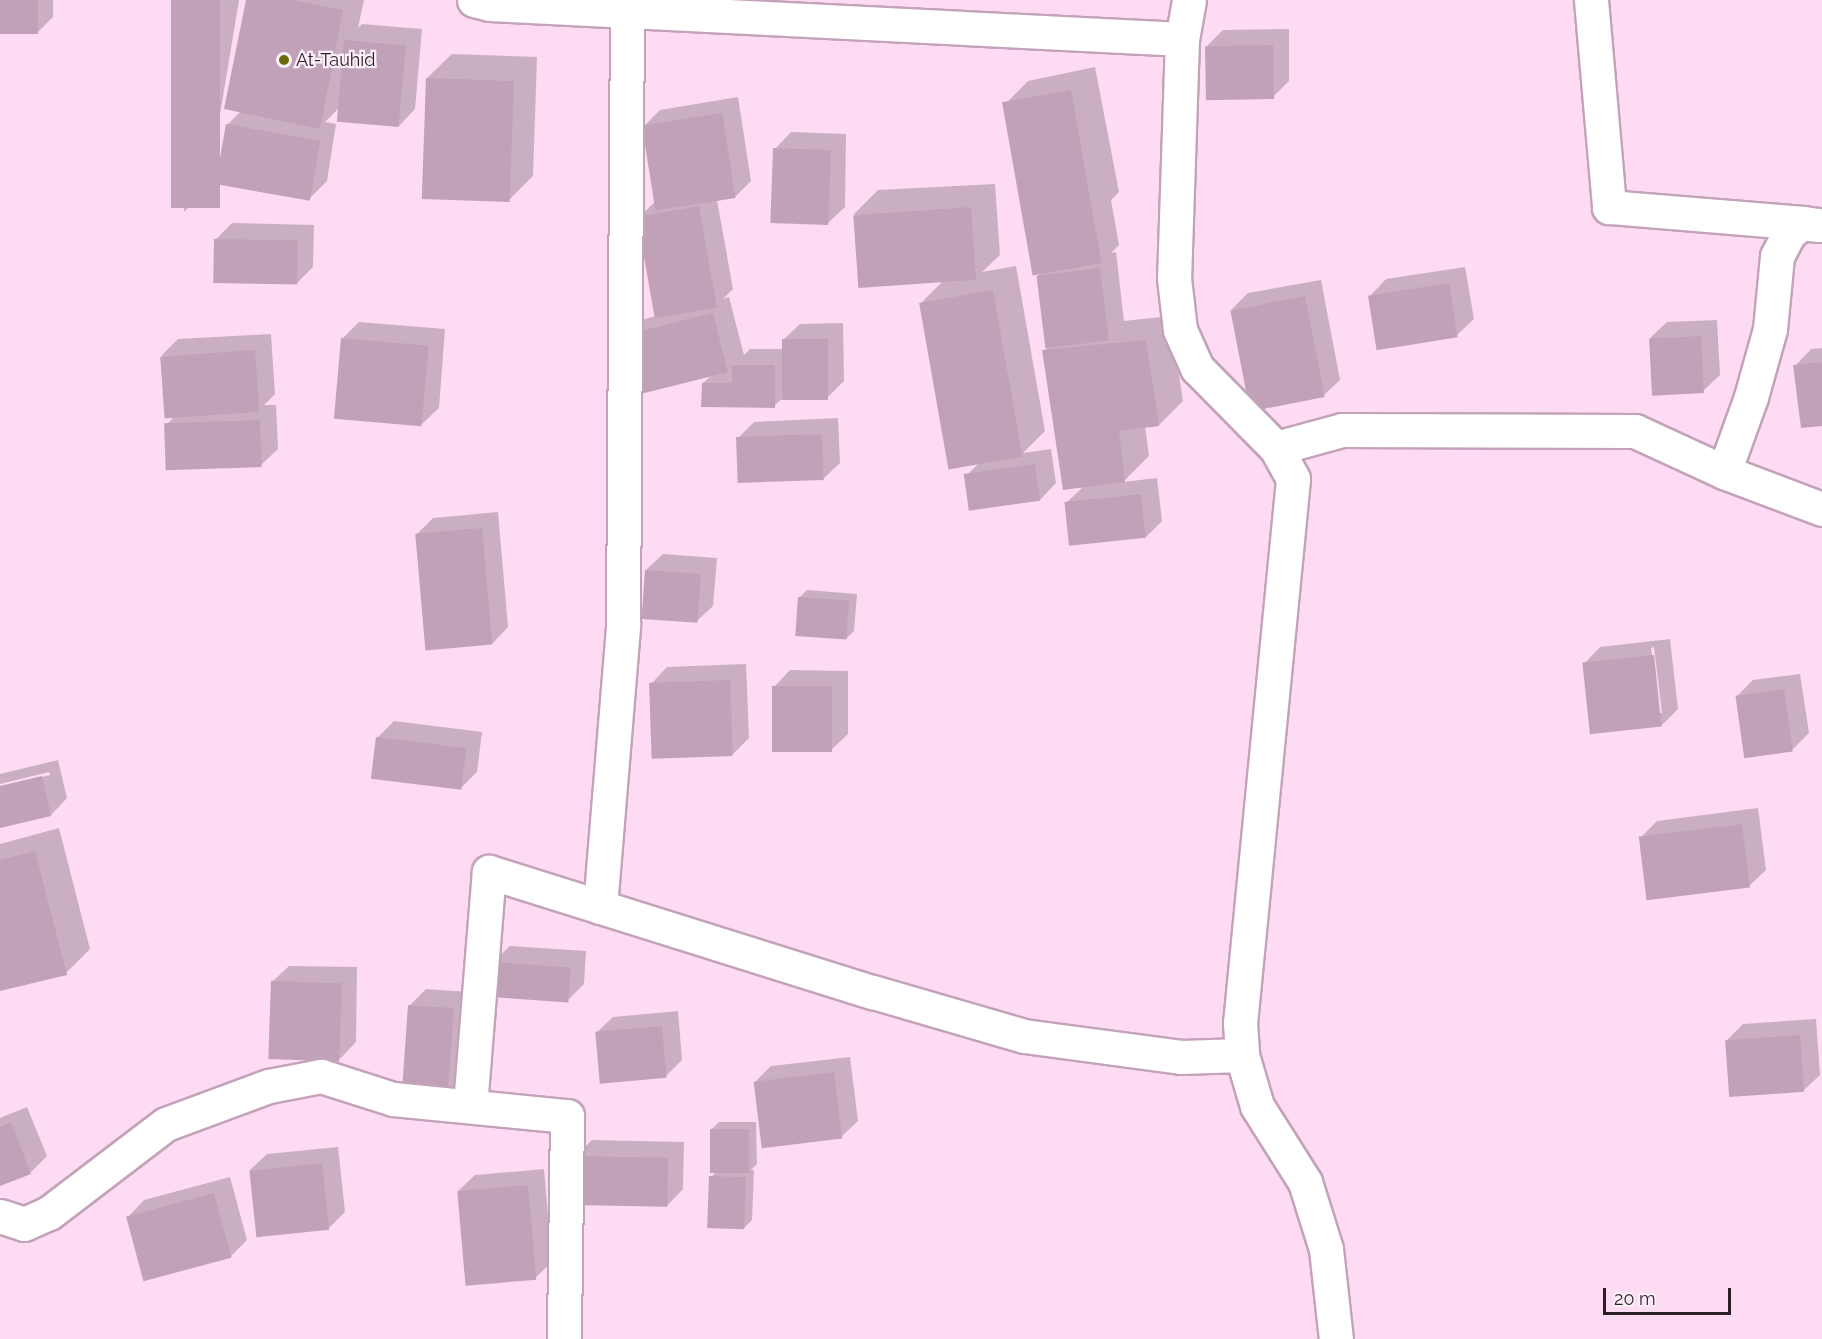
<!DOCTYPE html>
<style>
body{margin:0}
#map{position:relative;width:1822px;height:1339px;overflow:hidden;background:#fddbf3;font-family:Raleway,sans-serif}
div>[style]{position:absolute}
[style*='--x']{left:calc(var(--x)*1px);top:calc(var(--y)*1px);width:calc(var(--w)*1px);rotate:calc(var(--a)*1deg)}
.shadow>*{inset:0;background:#0003}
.building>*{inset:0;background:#c1a1b8;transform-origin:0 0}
.roads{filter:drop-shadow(2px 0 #c3a3ba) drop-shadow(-2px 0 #c3a3ba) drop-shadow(0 2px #c3a3ba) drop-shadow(0 -2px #c3a3ba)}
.minor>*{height:33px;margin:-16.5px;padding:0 16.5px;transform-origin:16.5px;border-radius:16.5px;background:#fff}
.dots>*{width:16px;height:16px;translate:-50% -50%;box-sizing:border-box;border:3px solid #fdeff9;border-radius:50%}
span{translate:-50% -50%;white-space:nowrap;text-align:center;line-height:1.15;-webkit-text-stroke:4.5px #fdeff9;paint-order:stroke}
.poi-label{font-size:18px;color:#2b1f28}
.left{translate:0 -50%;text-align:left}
.scale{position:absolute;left:1603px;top:1288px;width:128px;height:27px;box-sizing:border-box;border:3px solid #2b1f28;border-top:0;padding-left:8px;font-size:18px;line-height:21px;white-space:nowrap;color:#2b1f28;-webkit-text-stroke:4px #fdeff9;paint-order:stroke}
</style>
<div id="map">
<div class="shadow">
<i style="clip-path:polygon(0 0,53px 0,53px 17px,37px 33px,0 33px)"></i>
<i style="clip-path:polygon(173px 0,239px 0,208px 187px,184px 212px)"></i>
<i style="clip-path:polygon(247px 0,364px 0,358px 28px,362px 24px,422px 29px,415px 109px,399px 126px,341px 106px,325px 122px,336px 124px,327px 181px,311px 197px,227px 125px,241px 111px)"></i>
<i style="clip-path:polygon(1289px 29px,1289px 81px,1273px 97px,1207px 46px,1223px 30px)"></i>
<i style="clip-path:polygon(452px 54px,537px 57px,533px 176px,509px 200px,427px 78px)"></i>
<i style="clip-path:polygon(1095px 67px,1119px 192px,1111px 200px,1119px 245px,1111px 253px,1116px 252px,1124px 321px,1170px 316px,1183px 401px,1159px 425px,1145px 426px,1149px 456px,1123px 482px,1157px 478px,1162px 521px,1146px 537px,1066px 503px,1084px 486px,1044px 351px,1050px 345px,1038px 276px,1042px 271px,1004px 105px,1028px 81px)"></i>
<i style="clip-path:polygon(738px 97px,751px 181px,735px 197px,717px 200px,733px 289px,723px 299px,729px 297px,744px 355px,750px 349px,783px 349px,783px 340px,800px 324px,843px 323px,844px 381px,827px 398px,783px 398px,774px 406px,703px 383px,712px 375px,640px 393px,641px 320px,656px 316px,639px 217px,657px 200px,644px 126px,660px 110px)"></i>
<i style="clip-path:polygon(791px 132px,846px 134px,845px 207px,828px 223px,775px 149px)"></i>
<i style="clip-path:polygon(995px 184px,1000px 255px,982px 272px,1016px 266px,1045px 431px,1023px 453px,1051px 449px,1056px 483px,1040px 500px,966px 476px,980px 462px,921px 303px,943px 281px,854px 214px,878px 190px)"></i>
<i style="clip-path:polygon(232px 223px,314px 225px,313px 267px,297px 283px,216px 239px)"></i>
<i style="clip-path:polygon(1465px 267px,1474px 319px,1457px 335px,1370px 296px,1386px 279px)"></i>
<i style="clip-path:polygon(1321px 280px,1340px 380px,1323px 396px,1231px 310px,1248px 293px)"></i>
<i style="clip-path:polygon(1717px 320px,1720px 375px,1703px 391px,1650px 338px,1667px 322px)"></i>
<i style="clip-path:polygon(359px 322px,445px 329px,439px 408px,422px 424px,343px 338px)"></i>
<i style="clip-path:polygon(271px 334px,275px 394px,264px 405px,276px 405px,278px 449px,261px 465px,166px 425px,176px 415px,162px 355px,178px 339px)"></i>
<i style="clip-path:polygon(1822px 348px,1822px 424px,1795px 366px,1811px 349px)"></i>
<i style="clip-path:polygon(838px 418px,840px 463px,823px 479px,738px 438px,754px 422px)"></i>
<i style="clip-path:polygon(498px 512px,508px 627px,492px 644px,416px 535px,433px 518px)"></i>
<i style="clip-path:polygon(663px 554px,717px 558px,713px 606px,696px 622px,646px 570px)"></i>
<i style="clip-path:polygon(807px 590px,857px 594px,854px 631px,846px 639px,799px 598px)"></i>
<i style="clip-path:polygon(evenodd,1670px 639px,1678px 709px,1661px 726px,1584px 664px,1600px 647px,1670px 639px,1654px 647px,1662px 713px,1659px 713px,1651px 648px,1654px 647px)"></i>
<i style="clip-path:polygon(746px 664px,749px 738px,732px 755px,651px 684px,667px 667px)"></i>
<i style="clip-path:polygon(790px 670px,848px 671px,848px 734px,831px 750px,774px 687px)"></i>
<i style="clip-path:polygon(1800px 674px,1809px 733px,1792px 750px,1736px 697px,1753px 680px)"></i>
<i style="clip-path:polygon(394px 721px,482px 732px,477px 772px,461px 788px,377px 738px)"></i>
<i style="clip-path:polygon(58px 760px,67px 798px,51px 815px,0 827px,0 788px,50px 775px,49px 772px,0 784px,0 774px)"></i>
<i style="clip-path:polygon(1758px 808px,1766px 870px,1749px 886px,1641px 837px,1657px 821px)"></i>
<i style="clip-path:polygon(59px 828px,90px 949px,66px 973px,0 990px,0 844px)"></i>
<i style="clip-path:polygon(510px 946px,586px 951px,584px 984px,568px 1000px,493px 962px)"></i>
<i style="clip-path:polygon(289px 966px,357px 967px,356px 1042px,340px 1059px,272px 982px)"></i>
<i style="clip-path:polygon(426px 989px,469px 992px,462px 1077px,446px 1093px,410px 1005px)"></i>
<i style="clip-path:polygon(678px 1011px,682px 1060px,666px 1076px,596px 1033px,613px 1017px)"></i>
<i style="clip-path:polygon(1816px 1019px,1820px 1075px,1803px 1091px,1727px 1040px,1743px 1024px)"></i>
<i style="clip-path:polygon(850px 1057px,858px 1121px,841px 1137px,755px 1082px,771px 1066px)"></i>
<i style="clip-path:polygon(27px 1107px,47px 1156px,30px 1173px,0 1184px,0 1118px)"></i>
<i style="clip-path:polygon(719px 1122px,756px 1122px,757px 1164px,751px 1170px,754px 1170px,752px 1220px,744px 1228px,711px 1177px,716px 1172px,711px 1130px)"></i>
<i style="clip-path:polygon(592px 1140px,684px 1142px,683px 1189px,667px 1206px,576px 1156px)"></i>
<i style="clip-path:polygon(338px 1147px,345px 1212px,328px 1229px,250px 1170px,267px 1154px)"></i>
<i style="clip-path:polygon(544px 1169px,552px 1262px,535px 1278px,458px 1191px,475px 1175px)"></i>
<i style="clip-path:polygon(230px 1177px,247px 1240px,230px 1257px,128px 1217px,144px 1200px)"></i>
</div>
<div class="building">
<i style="left:0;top:0;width:38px;height:34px"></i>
<i style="left:171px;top:0;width:49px;height:208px"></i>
<i style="clip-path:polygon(246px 0,293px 0,343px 10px,320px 129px,224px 109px)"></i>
<i style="left:344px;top:40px;width:62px;height:82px;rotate:5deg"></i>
<i style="left:1273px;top:45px;width:54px;height:68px;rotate:89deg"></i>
<i style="left:426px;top:78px;width:88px;height:121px;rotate:2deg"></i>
<i style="left:1071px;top:90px;width:176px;height:70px;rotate:80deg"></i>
<i style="left:722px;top:113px;width:86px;height:81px;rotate:81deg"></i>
<i style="left:226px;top:124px;width:96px;height:61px;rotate:10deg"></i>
<i style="left:773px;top:148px;width:58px;height:75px;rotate:2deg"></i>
<i style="left:699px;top:206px;width:103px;height:63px;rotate:80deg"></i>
<i style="left:971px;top:207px;width:73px;height:118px;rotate:86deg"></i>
<i style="left:214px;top:239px;width:84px;height:44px;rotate:1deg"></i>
<i style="left:1100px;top:268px;width:73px;height:64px;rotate:83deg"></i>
<i style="left:1449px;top:283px;width:55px;height:82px;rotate:81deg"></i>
<i style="left:993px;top:290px;width:169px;height:75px;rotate:80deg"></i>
<i style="left:1305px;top:296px;width:103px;height:76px;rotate:79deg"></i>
<i style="left:713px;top:313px;width:61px;height:93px;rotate:76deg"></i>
<i style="left:1701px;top:336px;width:57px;height:52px;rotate:87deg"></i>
<i style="left:341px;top:338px;width:88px;height:81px;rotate:5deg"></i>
<i style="left:782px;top:339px;width:46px;height:61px"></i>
<i style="clip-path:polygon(1146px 340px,1159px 426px,1119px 431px,1125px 482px,1063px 490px,1042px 350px)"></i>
<i style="left:255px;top:350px;width:62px;height:95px;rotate:86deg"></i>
<i style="clip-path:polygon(1822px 362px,1822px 426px,1801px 428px,1793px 365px)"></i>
<i style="clip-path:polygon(732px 365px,775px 365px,775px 408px,701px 407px,702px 383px,732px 383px)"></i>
<i style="left:260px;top:420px;width:47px;height:96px;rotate:88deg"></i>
<i style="left:822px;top:434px;width:46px;height:86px;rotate:88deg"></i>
<i style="left:1035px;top:464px;width:37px;height:72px;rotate:82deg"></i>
<i style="left:1141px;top:494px;width:44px;height:77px;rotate:84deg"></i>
<i style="left:482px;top:528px;width:117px;height:67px;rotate:85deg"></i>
<i style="left:645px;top:570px;width:56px;height:49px;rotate:4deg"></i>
<i style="left:798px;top:597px;width:51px;height:39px;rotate:4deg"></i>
<i style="left:1654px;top:655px;width:72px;height:72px;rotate:84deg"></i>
<i style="left:730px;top:680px;width:76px;height:81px;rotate:88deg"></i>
<i style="left:772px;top:686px;width:60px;height:66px"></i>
<i style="left:1784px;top:689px;width:63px;height:49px;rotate:82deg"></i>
<i style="left:376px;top:737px;width:91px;height:42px;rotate:7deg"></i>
<i style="clip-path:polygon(42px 776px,51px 816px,0 828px,0 786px)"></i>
<i style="left:1742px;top:824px;width:64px;height:104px;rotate:83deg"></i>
<i style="clip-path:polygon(35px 851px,67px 975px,0 991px,0 860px)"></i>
<i style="left:492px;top:962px;width:79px;height:35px;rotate:4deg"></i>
<i style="left:271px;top:981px;width:71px;height:78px;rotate:2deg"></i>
<i style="left:408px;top:1005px;width:46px;height:85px;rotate:4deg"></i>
<i style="left:662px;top:1026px;width:52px;height:67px;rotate:85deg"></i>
<i style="left:1800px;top:1035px;width:57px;height:75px;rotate:86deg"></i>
<i style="left:834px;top:1072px;width:67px;height:81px;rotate:83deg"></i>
<i style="clip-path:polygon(11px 1122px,31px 1174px,0 1186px,0 1127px)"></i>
<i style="left:749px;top:1129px;width:44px;height:39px;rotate:90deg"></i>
<i style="left:574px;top:1156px;width:94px;height:49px;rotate:1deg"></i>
<i style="left:322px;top:1163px;width:67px;height:73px;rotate:84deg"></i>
<i style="left:709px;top:1176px;width:37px;height:52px;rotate:2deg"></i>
<i style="left:528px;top:1185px;width:95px;height:71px;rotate:85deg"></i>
<i style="left:214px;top:1193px;width:67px;height:91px;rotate:75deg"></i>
</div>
<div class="roads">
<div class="minor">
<i style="--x:474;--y:0;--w:16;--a:14"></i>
<i style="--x:490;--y:4;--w:693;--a:2.9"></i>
<i style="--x:1189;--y:0;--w:40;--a:100"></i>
<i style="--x:1182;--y:39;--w:239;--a:91.9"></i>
<i style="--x:1174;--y:278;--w:52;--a:83.4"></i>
<i style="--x:1180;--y:330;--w:42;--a:65.9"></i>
<i style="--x:1197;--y:368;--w:112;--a:45.4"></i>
<i style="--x:1276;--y:448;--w:35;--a:61"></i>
<i style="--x:1293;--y:479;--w:547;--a:95.56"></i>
<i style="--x:1240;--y:1023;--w:32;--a:86"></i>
<i style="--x:1242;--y:1055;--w:53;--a:73.6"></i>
<i style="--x:1257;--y:1106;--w:90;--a:57.7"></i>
<i style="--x:1305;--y:1182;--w:70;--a:72.6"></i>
<i style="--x:1326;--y:1249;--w:91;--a:83.7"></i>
<i style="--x:1591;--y:0;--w:208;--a:85"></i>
<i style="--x:1609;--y:207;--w:194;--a:4.7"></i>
<i style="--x:1276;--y:448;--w:68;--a:-15.3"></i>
<i style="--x:1342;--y:430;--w:293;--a:0.2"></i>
<i style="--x:1635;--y:431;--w:98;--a:24.7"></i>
<i style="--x:1724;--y:472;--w:105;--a:20.7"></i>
<i style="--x:1724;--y:472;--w:80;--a:-70.2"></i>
<i style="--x:1751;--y:397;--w:71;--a:-74.4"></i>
<i style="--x:1770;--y:329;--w:73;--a:-84.5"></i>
<i style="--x:1777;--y:256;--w:26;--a:-62"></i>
<i style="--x:1789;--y:233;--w:16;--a:-38"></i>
<i style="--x:1802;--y:223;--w:17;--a:7"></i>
<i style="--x:600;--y:907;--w:283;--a:-85.3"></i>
<i style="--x:623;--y:625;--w:614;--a:-89.63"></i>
<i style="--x:470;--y:1106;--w:235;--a:-85.4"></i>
<i style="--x:489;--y:872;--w:402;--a:17.4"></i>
<i style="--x:873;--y:992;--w:157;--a:16.2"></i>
<i style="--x:1024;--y:1036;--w:158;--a:7.6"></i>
<i style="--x:1181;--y:1057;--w:61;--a:-1.9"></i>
<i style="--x:0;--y:1216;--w:25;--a:18"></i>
<i style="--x:24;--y:1224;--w:27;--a:-24"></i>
<i style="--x:49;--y:1213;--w:147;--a:-37.3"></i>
<i style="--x:166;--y:1124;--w:110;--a:-20.3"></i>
<i style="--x:269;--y:1086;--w:53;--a:-10.9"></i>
<i style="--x:321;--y:1076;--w:76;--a:17.7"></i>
<i style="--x:393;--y:1099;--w:175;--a:5.6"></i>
<i style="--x:567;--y:1116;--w:223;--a:90.8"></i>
</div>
</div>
<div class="dots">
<i style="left:284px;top:60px;background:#6b6b0b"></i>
</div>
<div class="poi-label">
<span class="left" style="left:296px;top:60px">At-Tauhid</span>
</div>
<div class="scale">20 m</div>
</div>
